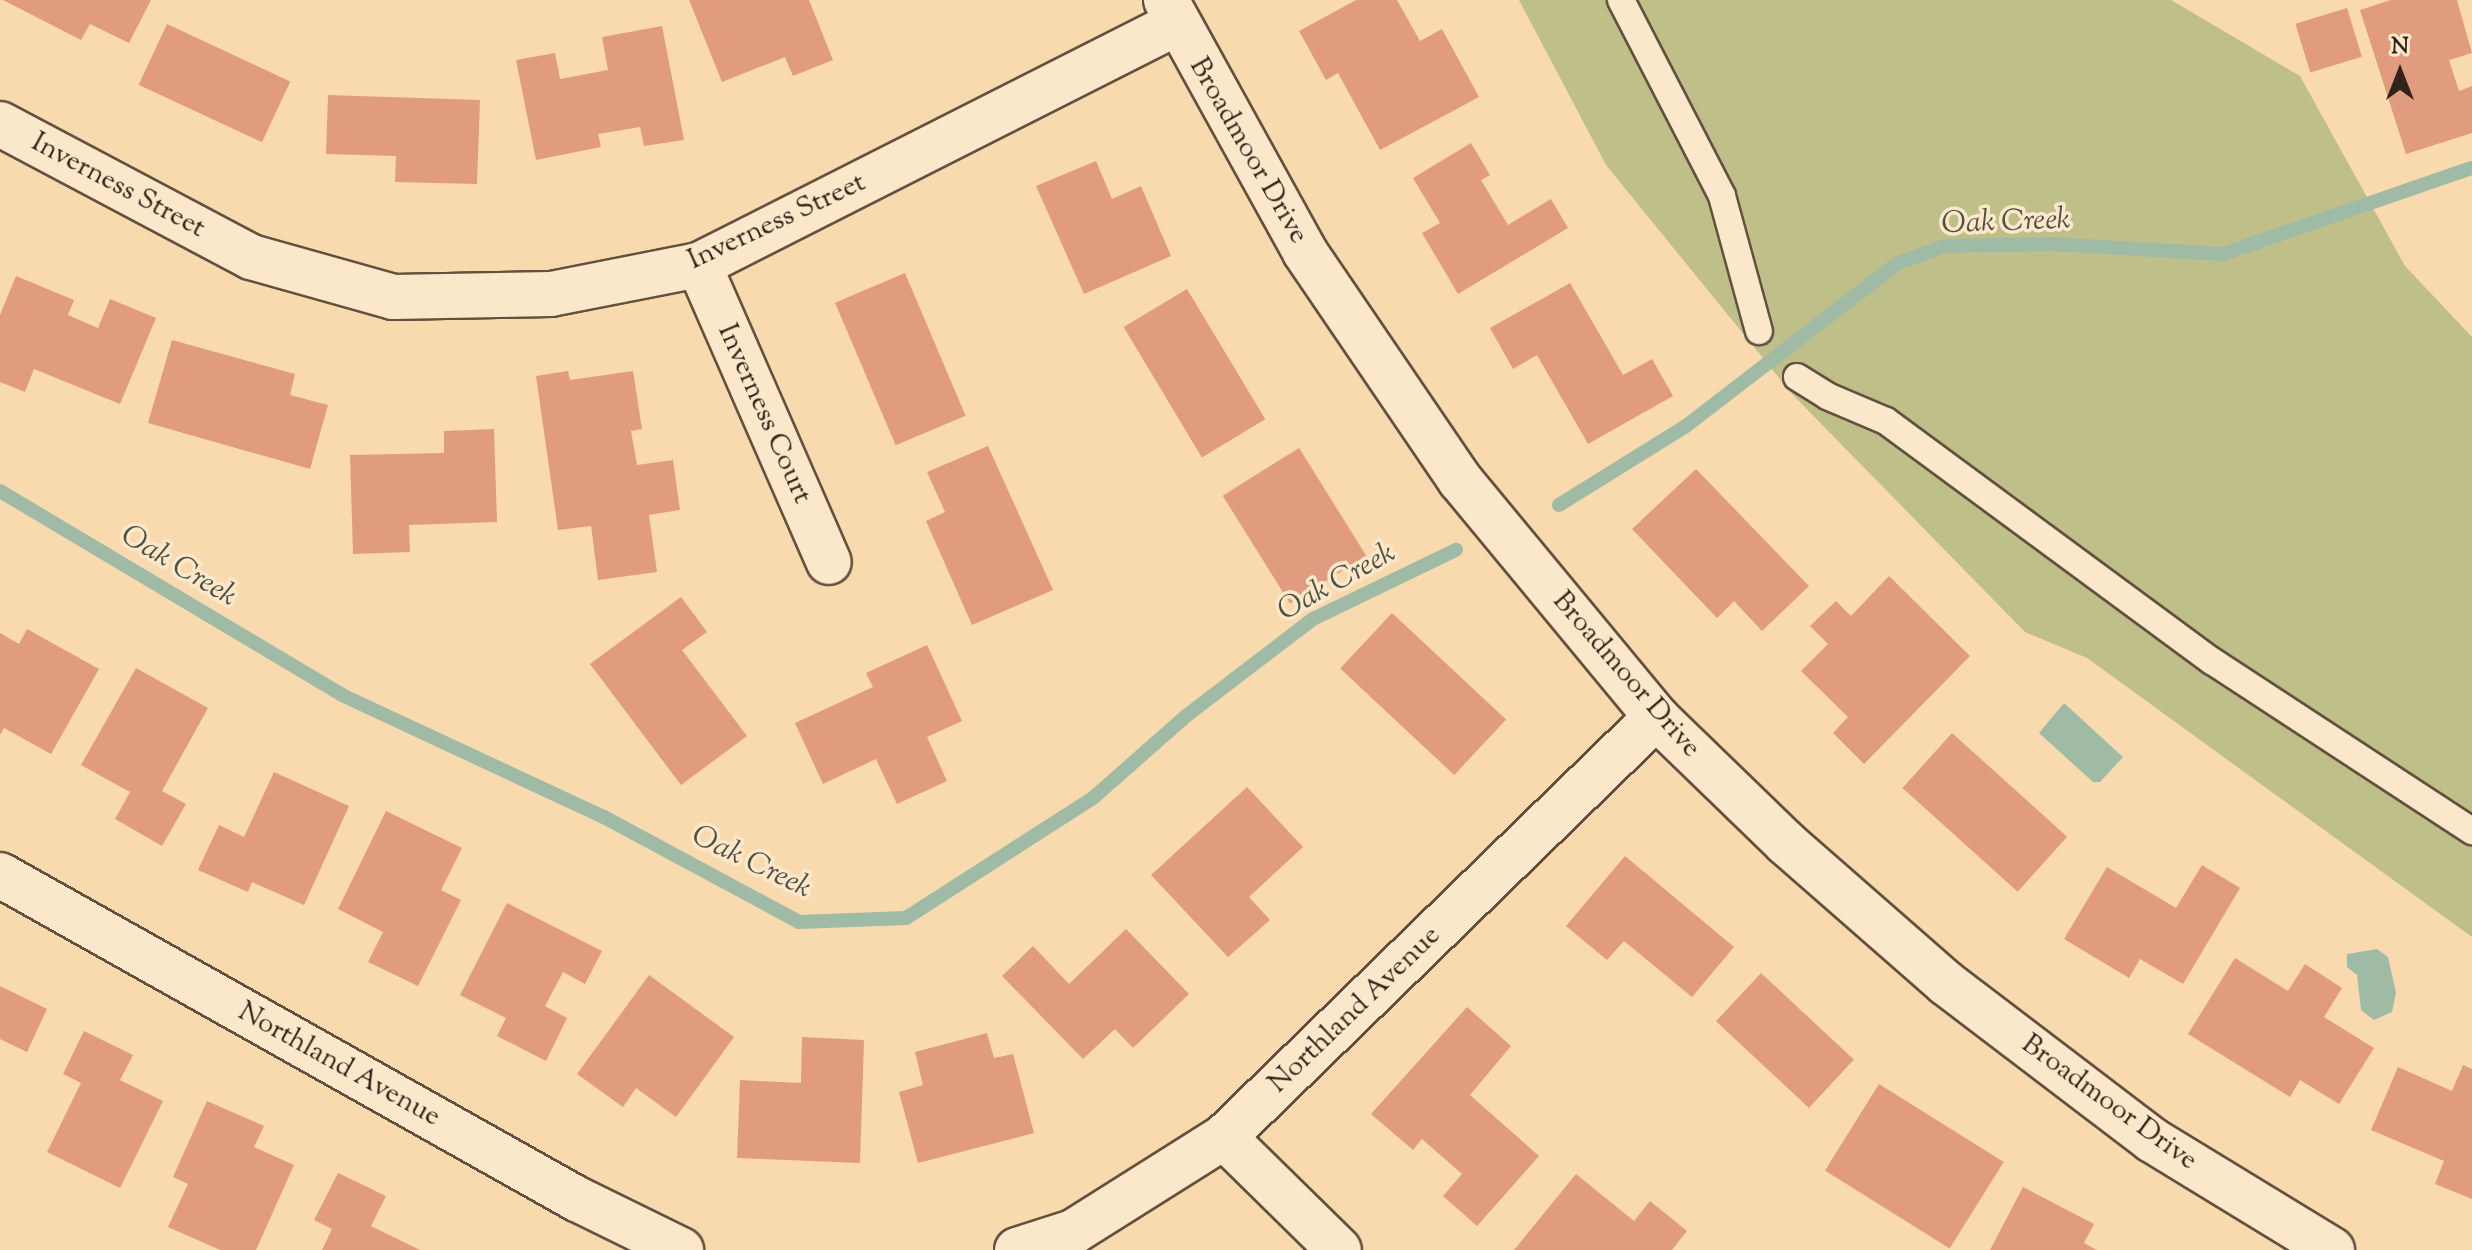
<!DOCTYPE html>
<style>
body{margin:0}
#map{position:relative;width:2472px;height:1250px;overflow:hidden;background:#f9daae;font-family:"Sorts Mill Goudy",serif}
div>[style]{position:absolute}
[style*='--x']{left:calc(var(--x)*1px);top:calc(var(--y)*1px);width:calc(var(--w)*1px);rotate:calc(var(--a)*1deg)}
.green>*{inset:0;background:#bfbf8a}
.water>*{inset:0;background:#9fbba6}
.stream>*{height:14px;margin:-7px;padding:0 7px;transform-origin:7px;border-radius:7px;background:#9fbba6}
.building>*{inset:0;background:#e19c7f;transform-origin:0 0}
.roads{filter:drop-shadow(2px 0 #62513e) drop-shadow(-2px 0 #62513e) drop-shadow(0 2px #62513e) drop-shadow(0 -2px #62513e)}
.service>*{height:26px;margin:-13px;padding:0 13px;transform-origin:13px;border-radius:13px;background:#fbe7ca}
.minor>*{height:44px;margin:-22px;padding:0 22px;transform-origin:22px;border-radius:22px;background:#fbe7ca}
.tertiary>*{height:44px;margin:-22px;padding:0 22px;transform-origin:22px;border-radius:22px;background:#fbe7ca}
span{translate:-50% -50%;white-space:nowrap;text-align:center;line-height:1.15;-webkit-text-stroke:7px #fbe7ca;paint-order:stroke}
.street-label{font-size:28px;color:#302319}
.water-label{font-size:30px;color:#515143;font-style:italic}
.north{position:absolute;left:2360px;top:32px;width:80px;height:80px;-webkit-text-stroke:6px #fbe7ca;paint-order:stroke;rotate:0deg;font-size:22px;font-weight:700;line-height:32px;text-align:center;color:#302319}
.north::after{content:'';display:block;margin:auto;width:28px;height:36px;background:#302319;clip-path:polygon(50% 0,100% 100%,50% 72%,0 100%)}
</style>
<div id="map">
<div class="green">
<i style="clip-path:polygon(1519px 0,2171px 0,2300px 76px,2405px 266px,2472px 337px,2472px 937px,2087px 658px,2025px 632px,1793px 395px,1606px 165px)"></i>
</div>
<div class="water">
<i style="clip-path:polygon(2064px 703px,2123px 757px,2100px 782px,2093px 782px,2039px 733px)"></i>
<i style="clip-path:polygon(2377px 949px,2388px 957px,2396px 993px,2392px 1012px,2374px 1020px,2361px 1010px,2357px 975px,2347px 967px,2347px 954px)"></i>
</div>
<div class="stream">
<i style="--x:0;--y:491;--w:398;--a:30.8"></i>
<i style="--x:342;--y:695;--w:289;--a:25"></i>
<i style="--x:604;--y:817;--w:221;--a:28.3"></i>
<i style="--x:799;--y:922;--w:107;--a:-2.1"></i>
<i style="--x:906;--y:918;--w:222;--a:-32.7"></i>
<i style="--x:1093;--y:798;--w:124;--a:-41.4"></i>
<i style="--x:1186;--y:716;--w:160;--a:-37.4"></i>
<i style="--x:1313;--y:619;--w:159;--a:-25.8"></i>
<i style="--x:1559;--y:505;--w:150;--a:-31.9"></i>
<i style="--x:1686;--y:426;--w:267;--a:-37.6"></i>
<i style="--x:1898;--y:263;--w:50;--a:-19.9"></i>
<i style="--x:1945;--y:246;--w:106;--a:-1.1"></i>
<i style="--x:2051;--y:244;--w:172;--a:3.3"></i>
<i style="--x:2223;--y:254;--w:263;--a:-19.1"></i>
</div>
<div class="building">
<i style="clip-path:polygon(3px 0,151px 0,129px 43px,90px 24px,81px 40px)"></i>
<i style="clip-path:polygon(689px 0,809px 0,833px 60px,793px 76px,785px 57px,722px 82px)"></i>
<i style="clip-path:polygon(1356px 0,1397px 0,1420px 41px,1442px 29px,1479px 97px,1380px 150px,1338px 73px,1326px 80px,1299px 31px)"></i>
<i style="clip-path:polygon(2391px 0,2457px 0,2472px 53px,2449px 60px,2459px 91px,2472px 86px,2472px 133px,2406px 154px,2360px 10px)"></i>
<i style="left:2347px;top:8px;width:51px;height:54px;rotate:73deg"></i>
<i style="left:167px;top:24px;width:136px;height:67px;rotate:25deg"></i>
<i style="clip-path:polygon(662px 26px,684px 140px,644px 146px,640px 127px,598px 134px,601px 147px,536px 160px,516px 60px,555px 53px,560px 79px,608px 70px,602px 37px)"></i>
<i style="clip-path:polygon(328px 95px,480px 100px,477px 184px,395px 182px,396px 156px,326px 154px)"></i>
<i style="clip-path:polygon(1471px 143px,1490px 175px,1481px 180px,1508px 225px,1551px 199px,1568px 228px,1458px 294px,1422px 233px,1440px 223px,1413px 178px)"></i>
<i style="clip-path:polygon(1096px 161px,1112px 199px,1141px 186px,1171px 256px,1084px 294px,1036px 186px)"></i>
<i style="left:905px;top:273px;width:155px;height:76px;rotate:67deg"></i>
<i style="clip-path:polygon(16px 276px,74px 300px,68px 315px,98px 328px,110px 299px,156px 318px,120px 404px,34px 369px,25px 392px,0 382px,0 315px)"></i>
<i style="clip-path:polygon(1570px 283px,1623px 375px,1652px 359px,1673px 396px,1588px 444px,1537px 355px,1513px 369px,1490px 328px)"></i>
<i style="left:1187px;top:289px;width:152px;height:74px;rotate:59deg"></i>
<i style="clip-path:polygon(172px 340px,295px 374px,290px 395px,328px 405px,310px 469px,148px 423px)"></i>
<i style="clip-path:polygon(568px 371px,570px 380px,633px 371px,642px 429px,631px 431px,637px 465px,673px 460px,680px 510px,649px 515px,657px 572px,598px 580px,591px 526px,558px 530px,536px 376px)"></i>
<i style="clip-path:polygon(494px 429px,497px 522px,409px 525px,410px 552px,353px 554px,350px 455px,444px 453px,444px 431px)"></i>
<i style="clip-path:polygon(988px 446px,1053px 590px,972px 625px,926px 521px,945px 512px,927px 472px)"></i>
<i style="left:1299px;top:448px;width:127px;height:90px;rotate:58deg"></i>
<i style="clip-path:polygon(1696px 469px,1809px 586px,1762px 631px,1734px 601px,1717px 618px,1632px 529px)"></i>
<i style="clip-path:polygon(1889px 576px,1970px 656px,1864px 764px,1833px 733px,1848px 717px,1801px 671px,1828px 644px,1810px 626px,1836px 601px,1851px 616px)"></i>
<i style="clip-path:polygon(681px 597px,707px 632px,682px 650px,747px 736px,681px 785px,590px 664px)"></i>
<i style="left:1392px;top:613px;width:156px;height:76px;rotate:43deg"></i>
<i style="clip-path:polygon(27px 629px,99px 669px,51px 754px,4px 728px,0 735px,0 633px,19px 644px)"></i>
<i style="clip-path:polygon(927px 645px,962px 721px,927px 737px,947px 781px,897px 804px,876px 759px,823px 784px,795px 723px,873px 687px,866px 673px)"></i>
<i style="clip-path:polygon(136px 668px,208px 708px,162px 791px,186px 804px,162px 846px,115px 819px,130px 792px,81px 765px)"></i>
<i style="left:1952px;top:733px;width:155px;height:74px;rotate:42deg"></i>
<i style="clip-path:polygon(274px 772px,349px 806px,304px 905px,252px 882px,248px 892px,198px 870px,219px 825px,244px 837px)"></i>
<i style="clip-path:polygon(1247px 787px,1303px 847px,1249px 897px,1270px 920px,1228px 957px,1151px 875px)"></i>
<i style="clip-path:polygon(386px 811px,462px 848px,441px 890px,461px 900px,418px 986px,368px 962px,383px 932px,338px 909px)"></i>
<i style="clip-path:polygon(1625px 856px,1734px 947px,1692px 997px,1624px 941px,1607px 960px,1566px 926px)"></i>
<i style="clip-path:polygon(2202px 865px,2240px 888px,2183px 984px,2140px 959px,2129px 978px,2064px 939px,2107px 867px,2176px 908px)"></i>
<i style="clip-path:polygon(507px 903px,602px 951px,585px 984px,563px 972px,545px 1006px,567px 1018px,546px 1061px,497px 1036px,506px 1018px,460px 995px)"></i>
<i style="clip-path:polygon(1126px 929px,1189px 994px,1133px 1048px,1115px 1029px,1083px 1059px,1002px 976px,1033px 946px,1069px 984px)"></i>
<i style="clip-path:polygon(2235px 958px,2288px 991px,2305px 964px,2342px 988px,2324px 1017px,2374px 1048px,2339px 1104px,2300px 1080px,2290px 1097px,2188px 1034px)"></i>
<i style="left:1761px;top:973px;width:127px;height:66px;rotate:43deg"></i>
<i style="clip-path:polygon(649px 975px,734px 1037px,676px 1117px,636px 1088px,623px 1107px,577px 1074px)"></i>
<i style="clip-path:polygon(0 986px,47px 1009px,27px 1052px,0 1039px)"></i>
<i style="clip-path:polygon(1467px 1007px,1511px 1046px,1470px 1095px,1539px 1156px,1477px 1226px,1443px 1196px,1462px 1174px,1422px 1139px,1413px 1150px,1371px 1114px)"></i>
<i style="clip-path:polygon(84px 1031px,133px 1055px,120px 1080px,163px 1101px,120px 1188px,47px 1152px,81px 1083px,63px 1074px)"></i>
<i style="clip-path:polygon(987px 1033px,994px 1058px,1013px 1054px,1034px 1133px,918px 1163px,899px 1092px,923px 1085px,915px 1052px)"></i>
<i style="clip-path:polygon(802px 1037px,864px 1040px,860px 1163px,737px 1158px,740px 1080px,801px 1083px)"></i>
<i style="clip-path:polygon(2463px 1065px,2472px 1069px,2472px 1199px,2435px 1184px,2444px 1161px,2371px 1130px,2398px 1067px,2452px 1091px)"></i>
<i style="left:1879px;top:1084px;width:147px;height:102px;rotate:32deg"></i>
<i style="clip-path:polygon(207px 1101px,264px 1126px,254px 1147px,294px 1165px,256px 1250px,220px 1250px,168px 1227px,188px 1184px,173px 1177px)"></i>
<i style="clip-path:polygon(338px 1173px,386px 1196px,371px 1226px,420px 1250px,322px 1250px,332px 1229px,314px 1220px)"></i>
<i style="clip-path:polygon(1576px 1174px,1634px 1221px,1650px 1201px,1687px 1231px,1672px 1250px,1514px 1250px)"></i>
<i style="clip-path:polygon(2023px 1187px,2094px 1224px,2084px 1243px,2097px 1250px,1990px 1250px)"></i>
</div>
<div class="roads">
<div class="service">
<i style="--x:1621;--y:0;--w:220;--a:62.7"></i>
<i style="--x:1722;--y:196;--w:140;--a:74.7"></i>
<i style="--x:1797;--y:377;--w:36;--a:32"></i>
<i style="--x:1827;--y:396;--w:64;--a:23"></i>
<i style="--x:1886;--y:421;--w:405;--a:36.4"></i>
<i style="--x:2212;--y:661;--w:311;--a:33.2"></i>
</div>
<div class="minor">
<i style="--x:0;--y:124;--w:284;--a:27.9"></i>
<i style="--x:251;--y:257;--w:148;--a:15.7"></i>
<i style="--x:393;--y:297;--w:158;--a:-1.1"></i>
<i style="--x:551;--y:294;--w:151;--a:-11.1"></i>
<i style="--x:699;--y:265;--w:534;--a:-26.85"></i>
<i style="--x:699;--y:265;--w:324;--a:66.4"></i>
<i style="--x:0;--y:875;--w:662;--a:29.32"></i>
<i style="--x:577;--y:1199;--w:116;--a:26.1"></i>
<i style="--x:1224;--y:1137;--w:161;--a:44.5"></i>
<i style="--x:1017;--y:1250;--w:59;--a:-17.8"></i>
<i style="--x:1073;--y:1232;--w:178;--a:-32.2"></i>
<i style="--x:1224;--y:1137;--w:603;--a:-44.19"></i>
</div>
<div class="tertiary">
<i style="--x:1166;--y:0;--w:288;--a:61.1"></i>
<i style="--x:1305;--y:252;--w:276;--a:55.8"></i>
<i style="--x:1460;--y:480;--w:308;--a:50.4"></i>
<i style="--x:1656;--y:717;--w:181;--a:44.1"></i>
<i style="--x:1786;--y:843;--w:213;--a:41.2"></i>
<i style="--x:1946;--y:983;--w:259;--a:37.3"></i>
<i style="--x:2152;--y:1140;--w:211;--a:31.4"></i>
</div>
</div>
<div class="street-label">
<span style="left:1248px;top:151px;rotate:60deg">Broadmoor Drive</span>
<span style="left:118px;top:186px;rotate:28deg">Inverness Street</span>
<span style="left:777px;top:222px;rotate:-25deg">Inverness Street</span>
<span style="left:764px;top:414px;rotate:66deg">Inverness Court</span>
<span style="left:1626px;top:675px;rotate:49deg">Broadmoor Drive</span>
<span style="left:1355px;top:1010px;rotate:-44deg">Northland Avenue</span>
<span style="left:339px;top:1065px;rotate:29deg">Northland Avenue</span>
<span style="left:2109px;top:1103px;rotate:36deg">Broadmoor Drive</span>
</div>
<div class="water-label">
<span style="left:2006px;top:223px;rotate:-2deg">Oak Creek</span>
<span style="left:178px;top:567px;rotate:31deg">Oak Creek</span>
<span style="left:1337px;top:583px;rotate:-29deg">Oak Creek</span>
<span style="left:751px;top:863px;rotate:26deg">Oak Creek</span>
</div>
<div class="north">N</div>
</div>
